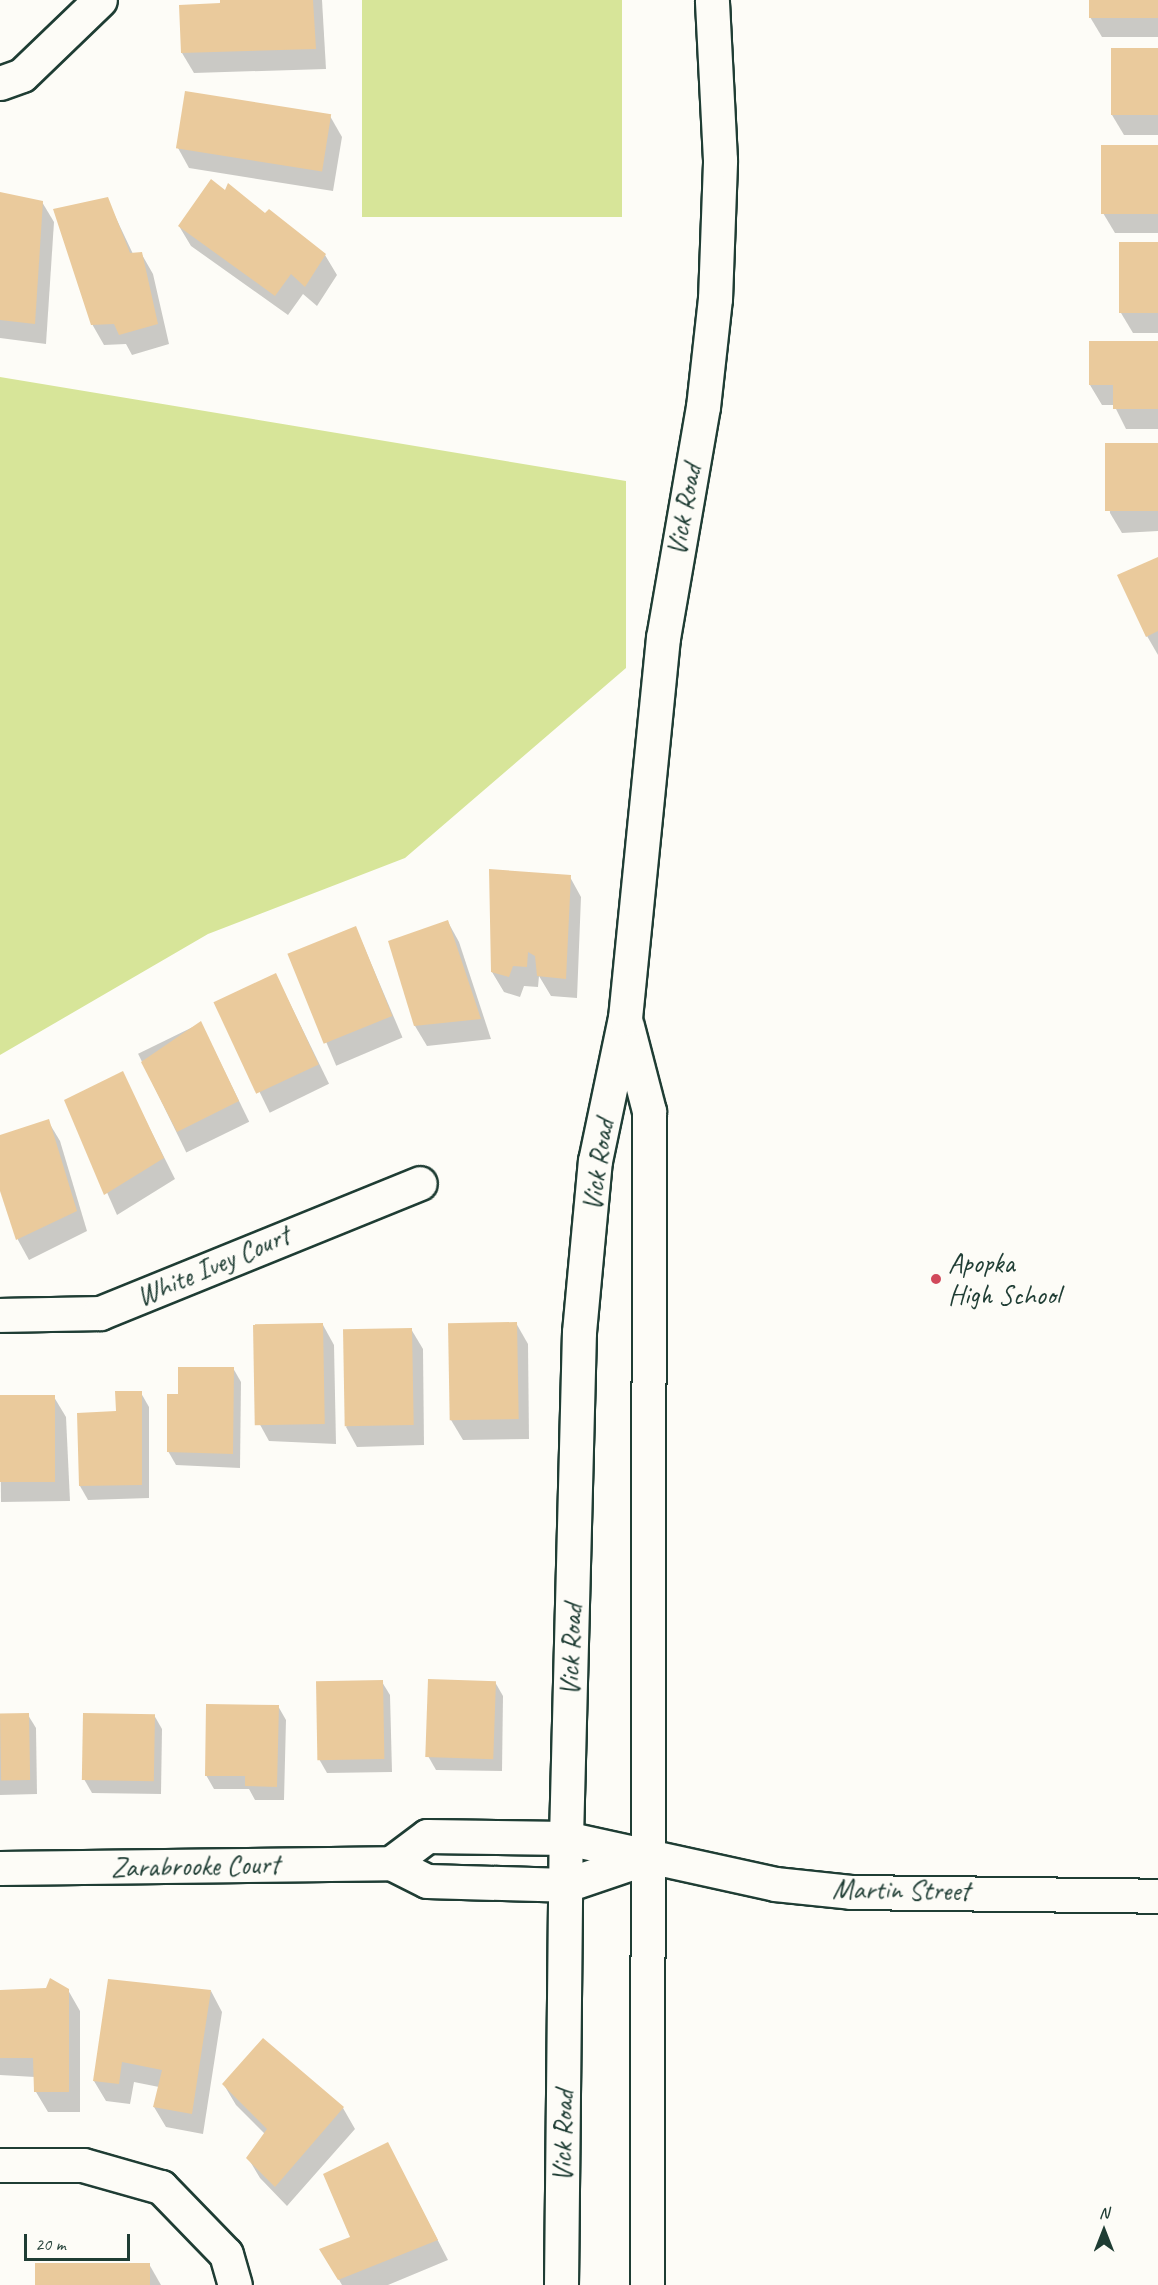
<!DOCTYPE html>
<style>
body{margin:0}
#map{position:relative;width:1158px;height:2285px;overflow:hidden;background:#fdfcf7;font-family:Caveat,sans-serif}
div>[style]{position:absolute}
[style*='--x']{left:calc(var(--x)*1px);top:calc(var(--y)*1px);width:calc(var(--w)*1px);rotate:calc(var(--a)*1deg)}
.green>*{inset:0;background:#d7e599;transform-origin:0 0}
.shadow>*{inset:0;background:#0003;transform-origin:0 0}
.building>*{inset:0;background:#eaca9c;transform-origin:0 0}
.roads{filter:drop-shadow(2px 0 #1f3d34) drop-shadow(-2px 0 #1f3d34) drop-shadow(0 2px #1f3d34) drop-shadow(0 -2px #1f3d34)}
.street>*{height:33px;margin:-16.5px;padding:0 16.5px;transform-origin:16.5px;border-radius:16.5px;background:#fdfcf7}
.secondary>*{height:33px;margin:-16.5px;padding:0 16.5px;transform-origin:16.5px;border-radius:16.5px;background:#fdfcf7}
.dots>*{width:16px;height:16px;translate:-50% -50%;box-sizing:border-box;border:3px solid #fdfcf7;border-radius:50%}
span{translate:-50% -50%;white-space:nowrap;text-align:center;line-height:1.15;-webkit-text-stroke:4.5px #fdfcf7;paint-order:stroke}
.street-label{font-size:28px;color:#1f3d34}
.poi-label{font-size:28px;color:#1f3d34}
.left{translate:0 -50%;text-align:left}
.north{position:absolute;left:1074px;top:2201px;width:60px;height:60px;-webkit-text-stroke:4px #fdfcf7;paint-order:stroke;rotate:0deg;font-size:16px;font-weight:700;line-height:24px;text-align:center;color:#1f3d34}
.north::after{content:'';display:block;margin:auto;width:21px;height:27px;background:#1f3d34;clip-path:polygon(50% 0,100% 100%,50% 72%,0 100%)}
.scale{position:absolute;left:24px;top:2234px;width:106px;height:27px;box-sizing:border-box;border:3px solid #1f3d34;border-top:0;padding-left:8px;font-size:18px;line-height:21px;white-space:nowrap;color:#1f3d34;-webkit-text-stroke:4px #fdfcf7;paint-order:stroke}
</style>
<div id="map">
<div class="green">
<i style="left:362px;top:0;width:260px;height:217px"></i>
<i style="clip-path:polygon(0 377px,626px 481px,626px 668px,405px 858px,208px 934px,0 1055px)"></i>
</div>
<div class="shadow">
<i style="clip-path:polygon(222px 0,322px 0,326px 69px,194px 73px,182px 53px)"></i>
<i style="clip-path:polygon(1090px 0,1158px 0,1158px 37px,1102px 37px,1090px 17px)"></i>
<i style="clip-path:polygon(1158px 50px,1158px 135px,1124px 135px,1112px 115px)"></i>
<i style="clip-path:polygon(330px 116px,342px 137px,333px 191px,189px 168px,178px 148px)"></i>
<i style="clip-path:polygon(1158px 147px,1158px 233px,1115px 233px,1103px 213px)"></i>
<i style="clip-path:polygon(226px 192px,325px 255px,337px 275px,317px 306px,303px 294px,288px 315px,191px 246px,179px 226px)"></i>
<i style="clip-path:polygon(0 194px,42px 202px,54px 222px,46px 344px,0 338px)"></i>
<i style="clip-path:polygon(107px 199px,133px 254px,141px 253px,153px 274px,169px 344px,132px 355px,126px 344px,104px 345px,92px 324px)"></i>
<i style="clip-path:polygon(1158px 244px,1158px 333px,1133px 333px,1121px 313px)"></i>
<i style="clip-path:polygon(1158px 343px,1158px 429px,1126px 429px,1114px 405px,1102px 405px,1090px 385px)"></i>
<i style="clip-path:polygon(1158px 444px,1158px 531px,1122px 533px,1110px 513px,1106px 447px)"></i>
<i style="clip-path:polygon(1158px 558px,1158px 655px,1147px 636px)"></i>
<i style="clip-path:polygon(570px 877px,581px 897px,577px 998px,551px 996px,539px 976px,538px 987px,524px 986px,520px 997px,504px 992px,492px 972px)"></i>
<i style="clip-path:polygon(448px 922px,459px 942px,491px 1039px,427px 1046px,415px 1026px)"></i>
<i style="left:356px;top:928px;width:119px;height:72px;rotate:67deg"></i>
<i style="left:276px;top:975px;width:121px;height:66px;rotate:64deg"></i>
<i style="left:201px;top:1023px;width:110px;height:70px;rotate:64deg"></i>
<i style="clip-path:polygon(122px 1073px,175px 1179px,117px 1215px,66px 1100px)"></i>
<i style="clip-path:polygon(48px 1121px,60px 1141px,87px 1231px,29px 1260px,18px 1240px,0 1186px,0 1137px)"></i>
<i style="clip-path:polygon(516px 1323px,528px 1344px,529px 1439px,463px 1440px,451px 1420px)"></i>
<i style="clip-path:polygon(323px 1325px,334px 1345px,336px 1444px,269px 1441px,258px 1421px)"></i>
<i style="clip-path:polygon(411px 1329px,423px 1349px,424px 1445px,357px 1447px,346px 1427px)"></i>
<i style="clip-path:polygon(233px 1368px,241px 1382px,240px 1468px,176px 1465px,168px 1451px)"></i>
<i style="clip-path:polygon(141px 1393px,149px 1407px,149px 1498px,88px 1500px,80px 1486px,117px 1413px)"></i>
<i style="clip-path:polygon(0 1397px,54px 1397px,66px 1417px,70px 1501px,1px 1502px)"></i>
<i style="clip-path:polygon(382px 1682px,390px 1695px,392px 1772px,327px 1773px,319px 1759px)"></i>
<i style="clip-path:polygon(495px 1682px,503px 1696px,502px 1771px,436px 1770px,428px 1756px)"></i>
<i style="clip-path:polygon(278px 1706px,286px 1720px,284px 1800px,255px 1800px,249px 1789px,214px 1789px,206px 1775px)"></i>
<i style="clip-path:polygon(0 1715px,28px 1715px,36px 1728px,37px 1794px,0 1795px)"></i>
<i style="clip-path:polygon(154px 1715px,162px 1729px,161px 1794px,92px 1793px,84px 1779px)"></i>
<i style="clip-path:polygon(68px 1990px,80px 2011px,80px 2112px,48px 2112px,36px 2092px,35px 2077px,0 2075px,0 1991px)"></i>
<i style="clip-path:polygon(211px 1991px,222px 2012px,203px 2134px,166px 2127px,154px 2107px,159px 2087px,134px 2082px,130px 2104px,106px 2101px,94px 2081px)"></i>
<i style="clip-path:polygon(263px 2040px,343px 2108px,355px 2129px,287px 2206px,260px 2178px,248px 2158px,265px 2134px,236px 2105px,224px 2085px)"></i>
<i style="clip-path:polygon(388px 2144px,448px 2260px,388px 2285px,342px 2285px,321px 2249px,352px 2238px)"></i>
<i style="clip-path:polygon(149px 2264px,161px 2285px,37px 2285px)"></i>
</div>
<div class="building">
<i style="clip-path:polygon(220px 0,313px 0,316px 49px,181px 53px,179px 5px,220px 3px)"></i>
<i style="left:1089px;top:0;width:69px;height:18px"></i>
<i style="left:1111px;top:48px;width:47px;height:67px"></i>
<i style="left:185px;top:91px;width:148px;height:58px;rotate:9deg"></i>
<i style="left:1158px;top:145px;width:69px;height:57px;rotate:90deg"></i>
<i style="clip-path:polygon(211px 179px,225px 190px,228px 183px,265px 213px,269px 209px,326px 254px,305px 287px,291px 274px,275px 296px,178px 226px)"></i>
<i style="clip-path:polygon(0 192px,43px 201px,35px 324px,0 320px)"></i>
<i style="clip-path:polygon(108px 197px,130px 253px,142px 252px,158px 324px,119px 335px,114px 324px,91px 325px,53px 209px)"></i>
<i style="left:1119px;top:242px;width:39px;height:71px"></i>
<i style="clip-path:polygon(1089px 341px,1158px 341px,1158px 409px,1113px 409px,1113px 385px,1089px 385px)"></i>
<i style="left:1158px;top:443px;width:68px;height:53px;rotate:90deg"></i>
<i style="clip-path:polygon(1158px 557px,1158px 631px,1146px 637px,1117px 575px)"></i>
<i style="clip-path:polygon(489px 869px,571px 875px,566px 979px,537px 976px,535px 956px,528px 952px,527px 967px,513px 966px,509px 977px,491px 972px)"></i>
<i style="clip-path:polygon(448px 920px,481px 1019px,414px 1026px,388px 941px)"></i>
<i style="left:356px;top:926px;width:97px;height:74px;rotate:68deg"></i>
<i style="left:276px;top:973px;width:101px;height:69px;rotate:65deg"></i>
<i style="clip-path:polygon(201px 1021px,239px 1101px,177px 1132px,141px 1062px)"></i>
<i style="clip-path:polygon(123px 1071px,164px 1158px,104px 1195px,64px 1100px)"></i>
<i style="clip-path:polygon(49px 1119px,77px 1211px,16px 1240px,0 1191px,0 1135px)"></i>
<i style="left:517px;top:1322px;width:97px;height:69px;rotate:89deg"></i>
<i style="left:323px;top:1323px;width:101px;height:70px;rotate:89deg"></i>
<i style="left:412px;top:1328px;width:97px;height:69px;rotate:89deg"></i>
<i style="clip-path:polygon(178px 1367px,234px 1367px,233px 1454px,167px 1452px,167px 1394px,178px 1394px)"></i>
<i style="clip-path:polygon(115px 1391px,142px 1391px,142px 1485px,79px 1486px,77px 1413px,116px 1411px)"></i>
<i style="left:0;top:1395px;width:55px;height:87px"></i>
<i style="left:428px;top:1679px;width:68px;height:78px;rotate:2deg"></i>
<i style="left:383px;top:1680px;width:79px;height:67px;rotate:89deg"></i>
<i style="clip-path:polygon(206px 1704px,279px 1705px,277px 1787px,245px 1786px,245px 1776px,205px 1776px)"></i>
<i style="left:29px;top:1713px;width:67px;height:29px;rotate:89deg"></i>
<i style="left:83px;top:1713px;width:72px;height:67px;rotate:1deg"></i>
<i style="clip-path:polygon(50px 1978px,69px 1989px,69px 2092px,34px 2092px,33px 2058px,0 2058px,0 1990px,46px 1988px)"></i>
<i style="clip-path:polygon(108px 1979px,211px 1990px,192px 2114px,153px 2107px,162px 2070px,122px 2062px,119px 2084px,93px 2081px)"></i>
<i style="clip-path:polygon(263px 2038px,344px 2107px,275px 2187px,246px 2158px,267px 2129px,222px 2084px)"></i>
<i style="clip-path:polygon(388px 2142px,438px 2240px,338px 2280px,319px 2249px,350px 2237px,323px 2174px)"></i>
<i style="left:35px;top:2263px;width:115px;height:22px"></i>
</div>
<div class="roads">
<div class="street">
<i style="--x:0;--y:83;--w:23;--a:-20"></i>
<i style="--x:22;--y:75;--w:108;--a:-43.9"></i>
<i style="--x:0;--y:1315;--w:100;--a:-1.1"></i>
<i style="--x:100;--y:1313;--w:345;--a:-22.1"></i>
<i style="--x:391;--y:1863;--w:45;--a:-36.9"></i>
<i style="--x:427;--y:1836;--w:139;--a:0.8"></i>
<i style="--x:0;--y:1868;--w:391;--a:-0.7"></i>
<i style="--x:391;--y:1863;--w:40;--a:26.6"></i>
<i style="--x:427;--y:1881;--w:139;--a:1.6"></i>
<i style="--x:0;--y:2165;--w:83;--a:0"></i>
<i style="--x:83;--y:2165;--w:81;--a:15.8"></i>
<i style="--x:161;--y:2187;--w:93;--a:45.9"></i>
<i style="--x:226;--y:2254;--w:32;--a:74"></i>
</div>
<div class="secondary">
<i style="--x:627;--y:1026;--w:88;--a:75.5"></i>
<i style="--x:649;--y:1111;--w:1174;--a:90.1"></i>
<i style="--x:566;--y:1838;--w:214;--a:12.4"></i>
<i style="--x:775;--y:1884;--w:76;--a:6"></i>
<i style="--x:851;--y:1892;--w:307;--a:0.7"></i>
<i style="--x:566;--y:1885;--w:84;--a:-18.6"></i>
<i style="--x:561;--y:2285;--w:447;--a:-89.4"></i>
<i style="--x:566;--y:1838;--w:506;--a:-88.53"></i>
<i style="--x:579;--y:1332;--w:172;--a:-84.7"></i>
<i style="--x:595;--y:1161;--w:146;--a:-78.2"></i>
<i style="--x:625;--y:1018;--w:382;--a:-84.3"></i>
<i style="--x:663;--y:638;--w:234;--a:-80.2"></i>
<i style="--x:703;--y:407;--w:109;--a:-83.7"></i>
<i style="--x:715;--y:299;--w:139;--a:-87.9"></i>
<i style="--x:720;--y:160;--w:160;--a:-92.9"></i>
</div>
</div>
<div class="dots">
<i style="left:936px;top:1279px;background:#d1495b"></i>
</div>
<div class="street-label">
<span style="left:684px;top:510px;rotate:-80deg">Vick Road</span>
<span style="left:598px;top:1165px;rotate:-82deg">Vick Road</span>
<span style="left:213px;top:1266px;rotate:-23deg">White Ivey Court</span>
<span style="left:571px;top:1650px;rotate:-88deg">Vick Road</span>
<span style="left:195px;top:1866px;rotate:-1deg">Zarabrooke Court</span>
<span style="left:901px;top:1890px;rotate:1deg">Martin Street</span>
<span style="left:563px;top:2136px;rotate:-89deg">Vick Road</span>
</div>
<div class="poi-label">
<span class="left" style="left:948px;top:1279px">Apopka<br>High School</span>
</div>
<div class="north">N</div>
<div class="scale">20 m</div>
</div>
